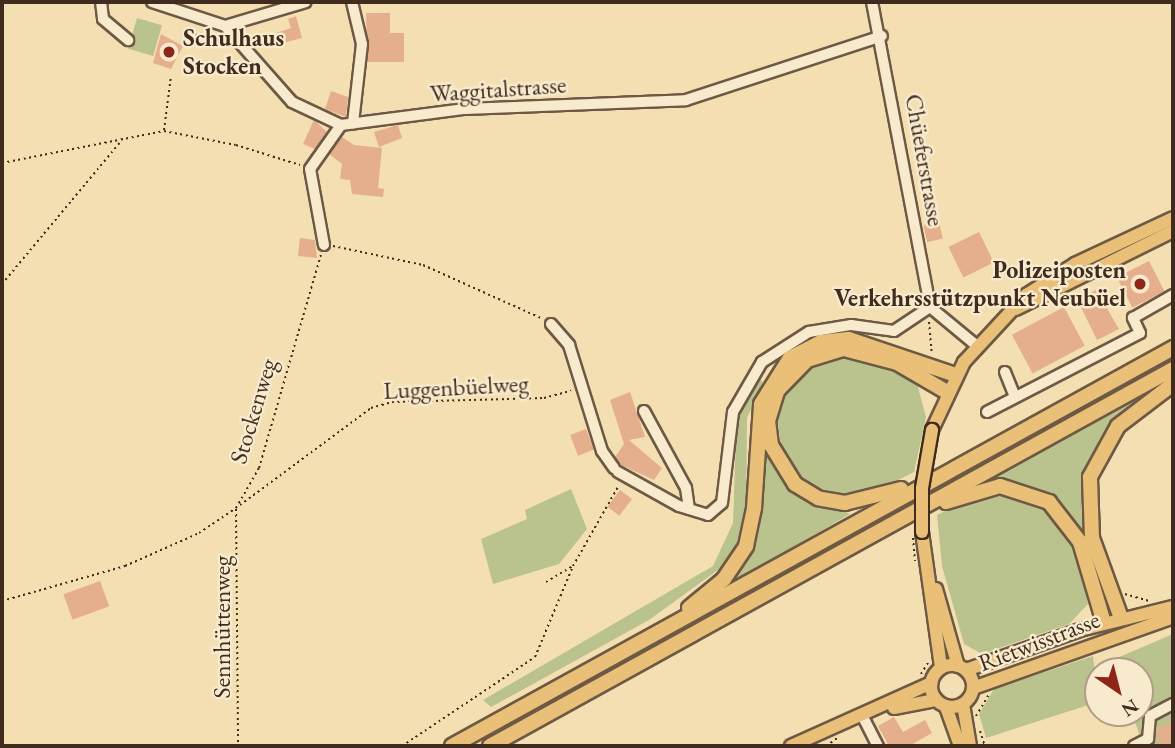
<!DOCTYPE html>
<meta charset="utf-8">
<style>
body{margin:0}
#map{position:relative;width:1175px;height:748px;overflow:hidden;background:#f3dfb2;font-family:"EB Garamond",serif}
div>[style]{position:absolute}
[style*='--x']{left:calc(var(--x)*1px);top:calc(var(--y)*1px);width:calc(var(--w)*1px);rotate:calc(var(--a)*1deg)}
.green>*{inset:0;background:#bac28d;transform-origin:0 0}
.building>*{inset:0;background:#e5af8d;transform-origin:0 0}
.path>*{height:2px;margin-top:-1px;transform-origin:0;background:repeating-linear-gradient(90deg,#402c1f 0 2px,transparent 0 5.5px)}
.roads{filter:drop-shadow(2px 0 #6d5944) drop-shadow(-2px 0 #6d5944) drop-shadow(0 2px #6d5944) drop-shadow(0 -2px #6d5944)}
.minor>*{height:10px;margin:-5px;padding:0 5px;transform-origin:5px;border-radius:5px;background:#f7eacd}
.major>*{height:12px;margin:-6px;padding:0 6px;transform-origin:6px;border-radius:6px;background:#eac079}
.major>.ring{margin:-6px;padding:0;box-sizing:content-box;background:none;border:12px solid #eac079;border-radius:50%}
.highway>*{height:14px;margin:-7px;padding:0 7px;transform-origin:7px;border-radius:7px;background:#eac079}
.path-bridge>*{height:2px;margin-top:-1px;transform-origin:0;background:repeating-linear-gradient(90deg,#402c1f 0 2px,transparent 0 5.5px)}
.bridges{filter:drop-shadow(2px 0 #402c1f) drop-shadow(-2px 0 #402c1f) drop-shadow(0 2px #402c1f) drop-shadow(0 -2px #402c1f)}
.major-bridge>*{height:12px;margin:-6px;padding:0 6px;transform-origin:6px;border-radius:6px;background:#eac079}
.dots>*{width:19px;height:19px;translate:-50% -50%;box-sizing:border-box;border:4px solid #f7eacd;border-radius:50%}
span{translate:-50% -50%;white-space:nowrap;text-align:center;line-height:1.15;-webkit-text-stroke:5px #f7eacd;paint-order:stroke}
.poi-label{font-size:24px;color:#402c1f;font-weight:700}
.left{translate:0 -50%;text-align:left}
.right{translate:-100% -50%;text-align:right}
.street-label{font-size:24px;color:#402c1f}
.frame{position:absolute;inset:0;border:4px solid #402c1f;pointer-events:none}
.north{position:absolute;left:1084px;top:657px;width:70px;height:70px;box-sizing:border-box;background:#f7eacd;border:2px solid #ae9e87;border-radius:50%;rotate:145deg;font-size:19px;font-weight:700;line-height:28px;text-align:center;color:#402c1f}
.north::after{content:'';display:block;margin:auto;width:24px;height:32px;background:#8f2418;clip-path:polygon(50% 0,100% 100%,50% 72%,0 100%)}
</style>
<div id="map">
<div class="green">
<i style="left:137px;top:18px;width:26px;height:32px;rotate:16deg"></i>
<i style="clip-path:polygon(845px 355px,883px 364px,916px 380px,926px 417px,914px 472px,879px 490px,839px 495px,805px 483px,793px 471px,782px 455px,777px 414px,783px 393px,809px 365px)"></i>
<i style="clip-path:polygon(758px 377px,763px 382px,747px 418px,746px 521px,729px 562px,649px 620px,491px 707px,483px 700px,713px 566px,733px 523px,737px 408px)"></i>
<i style="clip-path:polygon(1152px 392px,1099px 442px,1086px 472px,1086px 529px,1080px 532px,1044px 491px,991px 479px)"></i>
<i style="clip-path:polygon(765px 443px,790px 485px,850px 514px,731px 583px)"></i>
<i style="clip-path:polygon(571px 489px,587px 529px,559px 564px,493px 584px,481px 539px,527px 519px,525px 510px)"></i>
<i style="clip-path:polygon(1006px 492px,1034px 500px,1057px 515px,1079px 554px,1088px 604px,1069px 624px,982px 654px,964px 644px,942px 566px,937px 515px,972px 497px)"></i>
<i style="clip-path:polygon(1173px 634px,1173px 746px,1143px 746px,1132px 713px,1140px 713px,1140px 671px,1111px 671px,1110px 661px)"></i>
<i style="clip-path:polygon(1093px 656px,1098px 702px,986px 738px,979px 714px,994px 689px)"></i>
</div>
<div class="building">
<i style="clip-path:polygon(366px 13px,390px 13px,390px 33px,404px 33px,404px 62px,367px 62px)"></i>
<i style="clip-path:polygon(296px 16px,302px 38px,279px 44px,276px 33px,291px 28px,288px 19px)"></i>
<i style="clip-path:polygon(161px 34px,183px 46px,171px 69px,153px 63px)"></i>
<i style="clip-path:polygon(331px 91px,348px 97px,346px 117px,325px 109px)"></i>
<i style="clip-path:polygon(314px 120px,327px 132px,315px 149px,303px 144px)"></i>
<i style="clip-path:polygon(398px 125px,402px 138px,379px 147px,374px 132px)"></i>
<i style="clip-path:polygon(342px 137px,354px 145px,382px 148px,378px 188px,384px 189px,383px 197px,352px 194px,350px 180px,340px 179px,342px 164px,329px 154px)"></i>
<i style="left:939px;top:222px;width:17px;height:16px;rotate:77deg"></i>
<i style="left:979px;top:232px;width:34px;height:34px;rotate:64deg"></i>
<i style="clip-path:polygon(300px 238px,315px 240px,317px 258px,298px 256px)"></i>
<i style="left:1149px;top:261px;width:34px;height:36px;rotate:63deg"></i>
<i style="clip-path:polygon(1096px 290px,1119px 329px,1097px 340px,1077px 299px)"></i>
<i style="left:1064px;top:307px;width:44px;height:59px;rotate:62deg"></i>
<i style="clip-path:polygon(630px 392px,645px 437px,629px 440px,662px 468px,654px 480px,621px 465px,615px 457px,624px 444px,610px 400px)"></i>
<i style="left:586px;top:429px;width:22px;height:17px;rotate:69deg"></i>
<i style="left:620px;top:490px;width:15px;height:21px;rotate:37deg"></i>
<i style="left:100px;top:581px;width:27px;height:39px;rotate:70deg"></i>
<i style="clip-path:polygon(894px 717px,903px 732px,925px 720px,932px 733px,909px 746px,889px 746px,878px 726px)"></i>
<i style="clip-path:polygon(1173px 721px,1173px 742px,1160px 746px,1156px 730px)"></i>
</div>
<div class="path">
<i style="--x:195;--y:35;--w:16;--a:-11"></i>
<i style="--x:164;--y:130;--w:54;--a:-82.6"></i>
<i style="--x:2;--y:163;--w:165;--a:-11.2"></i>
<i style="--x:164;--y:131;--w:73;--a:11"></i>
<i style="--x:236;--y:145;--w:67;--a:17.4"></i>
<i style="--x:333;--y:246;--w:92;--a:11.9"></i>
<i style="--x:423;--y:265;--w:129;--a:24.2"></i>
<i style="--x:2;--y:284;--w:187;--a:-50.2"></i>
<i style="--x:929;--y:322;--w:32;--a:85"></i>
<i style="--x:240;--y:505;--w:163;--a:-36.5"></i>
<i style="--x:371;--y:408;--w:22;--a:-16"></i>
<i style="--x:392;--y:402;--w:152;--a:-1.5"></i>
<i style="--x:544;--y:398;--w:28;--a:-15"></i>
<i style="--x:236;--y:509;--w:237;--a:89.5"></i>
<i style="--x:546;--y:582;--w:31;--a:-31"></i>
<i style="--x:573;--y:566;--w:93;--a:-60.4"></i>
<i style="--x:1125;--y:594;--w:26;--a:16"></i>
<i style="--x:2;--y:601;--w:128;--a:-15.9"></i>
<i style="--x:125;--y:566;--w:81;--a:-24"></i>
<i style="--x:199;--y:533;--w:45;--a:-34"></i>
<i style="--x:236;--y:508;--w:46;--a:-60.1"></i>
<i style="--x:259;--y:468;--w:222;--a:-73.8"></i>
<i style="--x:921;--y:674;--w:15;--a:-58"></i>
<i style="--x:976;--y:716;--w:26;--a:-59"></i>
<i style="--x:980;--y:731;--w:16;--a:72"></i>
<i style="--x:402;--y:746;--w:160;--a:-33.8"></i>
<i style="--x:535;--y:657;--w:99;--a:-67.3"></i>
<i style="--x:826;--y:746;--w:16;--a:-35"></i>
</div>
<div class="roads">
<div class="minor">
<i style="--x:101;--y:2;--w:17;--a:83"></i>
<i style="--x:103;--y:19;--w:33;--a:40"></i>
<i style="--x:152;--y:2;--w:77;--a:18.2"></i>
<i style="--x:225;--y:26;--w:101;--a:48.6"></i>
<i style="--x:292;--y:102;--w:54;--a:25.1"></i>
<i style="--x:341;--y:125;--w:125;--a:-7.4"></i>
<i style="--x:465;--y:109;--w:221;--a:-2.3"></i>
<i style="--x:686;--y:100;--w:206;--a:-18.1"></i>
<i style="--x:352;--y:2;--w:43;--a:76.6"></i>
<i style="--x:362;--y:44;--w:80;--a:96.5"></i>
<i style="--x:872;--y:2;--w:310;--a:79.2"></i>
<i style="--x:930;--y:307;--w:61;--a:39.7"></i>
<i style="--x:225;--y:26;--w:84;--a:-16.5"></i>
<i style="--x:324;--y:245;--w:77;--a:-100.4"></i>
<i style="--x:310;--y:169;--w:54;--a:-54.8"></i>
<i style="--x:551;--y:324;--w:28;--a:49"></i>
<i style="--x:569;--y:345;--w:111;--a:72.7"></i>
<i style="--x:602;--y:451;--w:21;--a:55"></i>
<i style="--x:1005;--y:372;--w:27;--a:68"></i>
<i style="--x:644;--y:411;--w:88;--a:61.4"></i>
<i style="--x:686;--y:488;--w:21;--a:82"></i>
<i style="--x:987;--y:412;--w:172;--a:-27.3"></i>
<i style="--x:1140;--y:333;--w:17;--a:-115"></i>
<i style="--x:1133;--y:318;--w:46;--a:-29.9"></i>
<i style="--x:618;--y:472;--w:70;--a:29.1"></i>
<i style="--x:679;--y:506;--w:30;--a:17"></i>
<i style="--x:708;--y:515;--w:18;--a:-41"></i>
<i style="--x:722;--y:503;--w:92;--a:-83.1"></i>
<i style="--x:733;--y:412;--w:58;--a:-59.9"></i>
<i style="--x:762;--y:362;--w:56;--a:-32.6"></i>
<i style="--x:809;--y:332;--w:43;--a:-9.5"></i>
<i style="--x:851;--y:325;--w:43;--a:7.9"></i>
<i style="--x:894;--y:331;--w:43;--a:-33.7"></i>
<i style="--x:863;--y:717;--w:33;--a:63"></i>
<i style="--x:1134;--y:746;--w:16;--a:-27"></i>
<i style="--x:1148;--y:739;--w:23;--a:-85"></i>
<i style="--x:1150;--y:716;--w:26;--a:-28"></i>
</div>
<div class="major">
<i style="--x:1016;--y:309;--w:175;--a:-26.4"></i>
<i style="--x:932;--y:430;--w:75;--a:-64.8"></i>
<i style="--x:964;--y:362;--w:91;--a:-47.2"></i>
<i style="--x:1026;--y:295;--w:58;--a:-32.3"></i>
<i style="--x:1075;--y:264;--w:108;--a:-25.1"></i>
<i style="--x:922;--y:532;--w:137;--a:82"></i>
<i style="--x:936;--y:589;--w:80;--a:74.1"></i>
<i class="ring" style="left:931px;top:665px;width:30px;height:30px"></i>
<i style="--x:966;--y:670;--w:121;--a:-19.3"></i>
<i style="--x:1080;--y:630;--w:96;--a:-13.9"></i>
<i style="--x:973;--y:688;--w:212;--a:-19.5"></i>
<i style="--x:963;--y:704;--w:43;--a:80.5"></i>
<i style="--x:946;--y:707;--w:41;--a:70.3"></i>
<i style="--x:894;--y:708;--w:42;--a:-11"></i>
<i style="--x:791;--y:746;--w:154;--a:-24.2"></i>
</div>
<div class="highway">
<i style="--x:901;--y:489;--w:58;--a:166"></i>
<i style="--x:845;--y:503;--w:27;--a:-170"></i>
<i style="--x:818;--y:498;--w:27;--a:-149"></i>
<i style="--x:795;--y:484;--w:46;--a:-121.6"></i>
<i style="--x:771;--y:445;--w:24;--a:-97"></i>
<i style="--x:768;--y:421;--w:31;--a:-73"></i>
<i style="--x:777;--y:391;--w:43;--a:-45.9"></i>
<i style="--x:807;--y:360;--w:39;--a:-17"></i>
<i style="--x:844;--y:349;--w:55;--a:14.8"></i>
<i style="--x:897;--y:363;--w:58;--a:30.1"></i>
<i style="--x:946;--y:502;--w:56;--a:-16.5"></i>
<i style="--x:1000;--y:486;--w:52;--a:18.1"></i>
<i style="--x:1049;--y:502;--w:51;--a:52.2"></i>
<i style="--x:1080;--y:542;--w:84;--a:73.5"></i>
<i style="--x:689;--y:608;--w:45;--a:-39.6"></i>
<i style="--x:724;--y:579;--w:40;--a:-56"></i>
<i style="--x:746;--y:546;--w:39;--a:-78"></i>
<i style="--x:754;--y:508;--w:104;--a:-86.1"></i>
<i style="--x:761;--y:404;--w:54;--a:-57.8"></i>
<i style="--x:790;--y:358;--w:35;--a:-27"></i>
<i style="--x:821;--y:342;--w:28;--a:-6"></i>
<i style="--x:849;--y:339;--w:113;--a:18.6"></i>
<i style="--x:1121;--y:618;--w:85;--a:-109.9"></i>
<i style="--x:1092;--y:538;--w:61;--a:-91.9"></i>
<i style="--x:1090;--y:477;--w:58;--a:-61.2"></i>
<i style="--x:1118;--y:426;--w:69;--a:-37.4"></i>
<i style="--x:452;--y:746;--w:824;--a:-28.9"></i>
<i style="--x:490;--y:746;--w:780;--a:-28.9"></i>
</div>
</div>
<div class="path-bridge">
<i style="--x:913;--y:538;--w:23;--a:85"></i>
</div>
<div class="bridges">
<div class="major-bridge">
<i style="--x:922;--y:532;--w:44;--a:-90"></i>
<i style="--x:922;--y:488;--w:59;--a:-80.2"></i>
</div>
</div>
<div class="dots">
<i style="left:169px;top:52px;background:#8f2418"></i>
<i style="left:1140px;top:284px;background:#8f2418"></i>
</div>
<div class="poi-label">
<span class="left" style="left:183px;top:52px">Schulhaus<br>Stocken</span>
<span class="right" style="left:1126px;top:284px">Polizeiposten<br>Verkehrsstützpunkt Neubüel</span>
</div>
<div class="street-label">
<span style="left:498px;top:89px;rotate:-4deg">Waggitalstrasse</span>
<span style="left:925px;top:160px;rotate:80deg">Chüeferstrasse</span>
<span style="left:456px;top:387px;rotate:-3deg">Luggenbüelweg</span>
<span style="left:253px;top:411px;rotate:-73deg">Stockenweg</span>
<span style="left:222px;top:627px;rotate:-90deg">Sennhüttenweg</span>
<span style="left:1039px;top:641px;rotate:-21deg">Rietwisstrasse</span>
</div>
<div class="frame"></div>
<div class="north">N</div>
</div>
